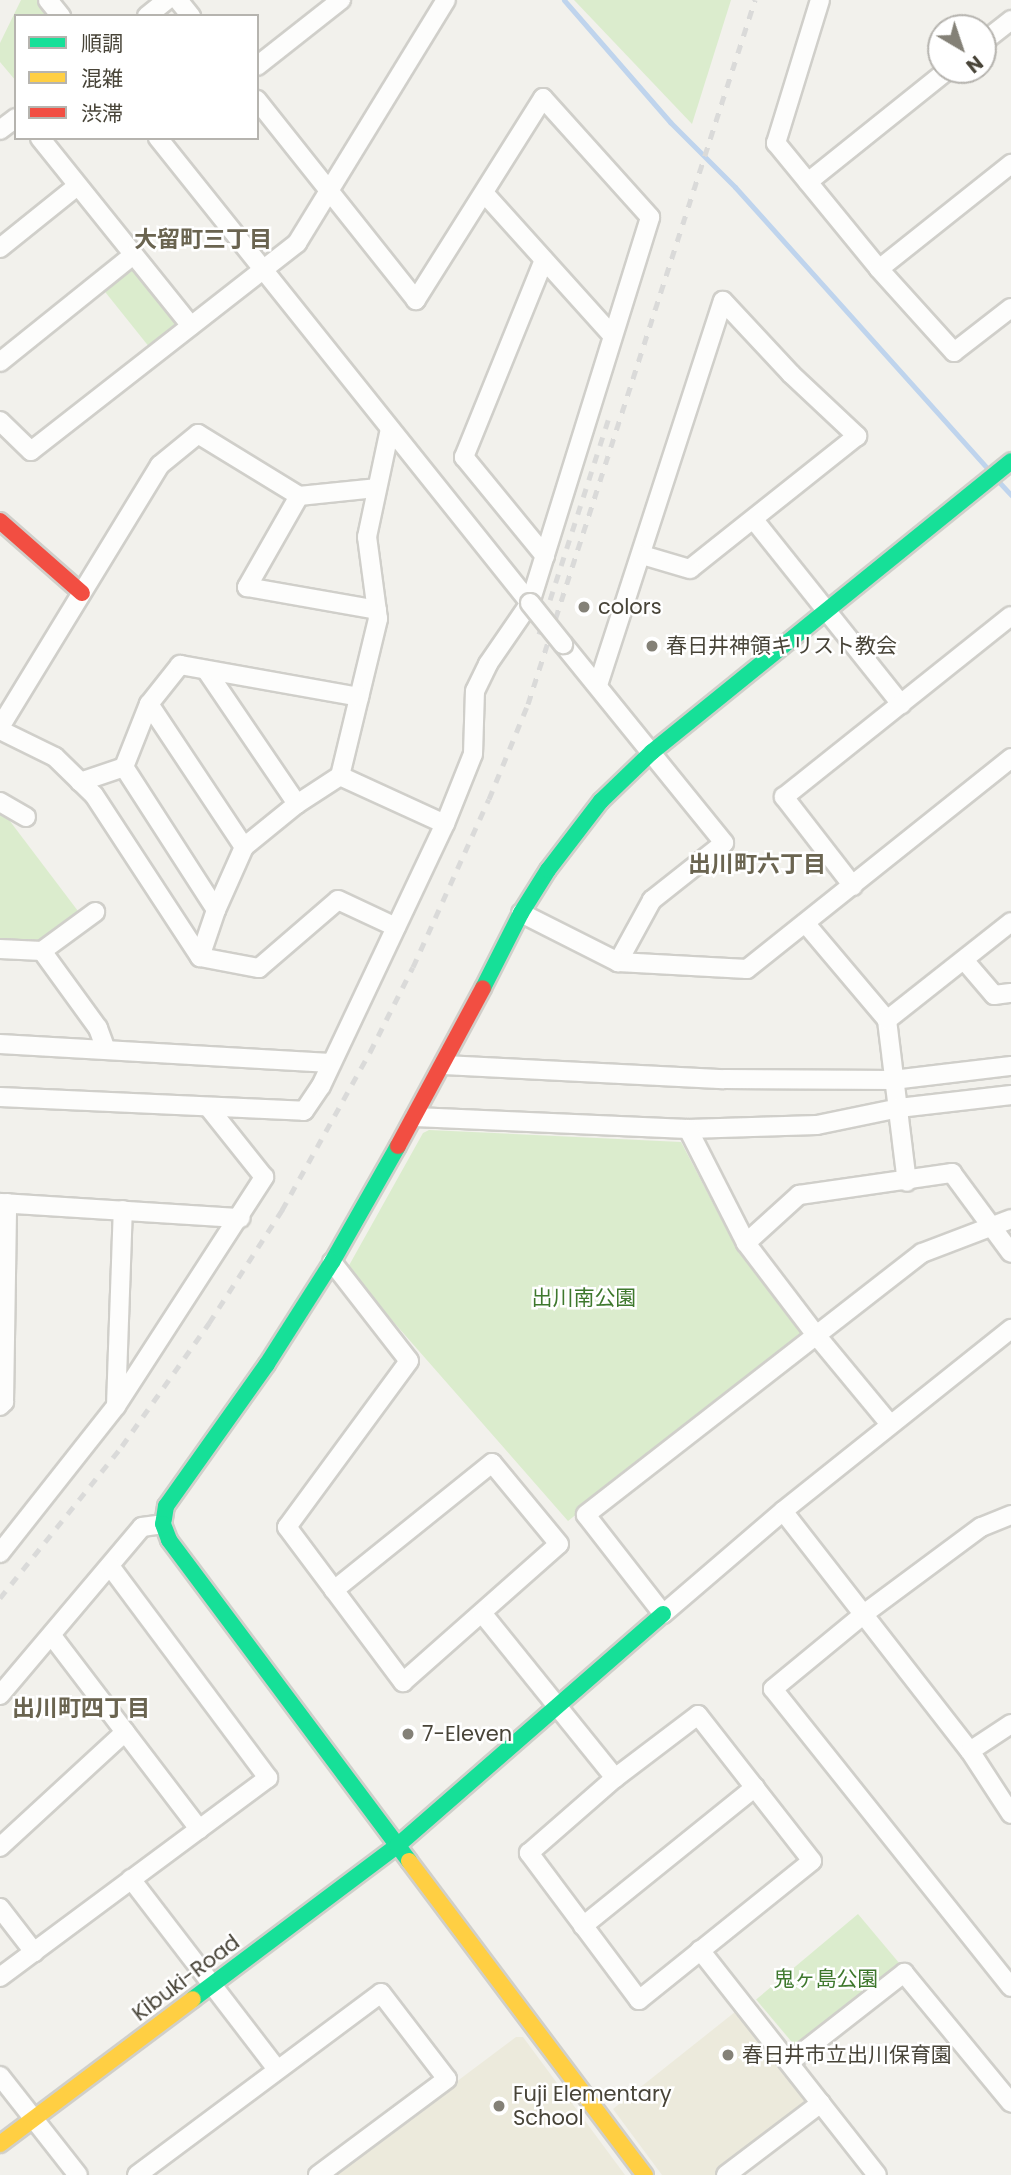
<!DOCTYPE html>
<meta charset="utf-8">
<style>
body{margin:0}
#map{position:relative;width:1011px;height:2175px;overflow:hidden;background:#f2f1ec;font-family:Poppins,"Noto Sans JP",sans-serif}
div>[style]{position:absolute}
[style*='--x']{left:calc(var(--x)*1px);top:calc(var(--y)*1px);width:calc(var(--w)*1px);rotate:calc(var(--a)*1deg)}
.education>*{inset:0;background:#eceadc}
.green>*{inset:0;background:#dbeccd;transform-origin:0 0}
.stream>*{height:5px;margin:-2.5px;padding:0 2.5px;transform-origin:2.5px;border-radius:2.5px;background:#bfd4ed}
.roads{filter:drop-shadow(2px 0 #d0cfca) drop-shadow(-2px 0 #d0cfca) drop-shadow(0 2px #d0cfca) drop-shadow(0 -2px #d0cfca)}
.street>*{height:18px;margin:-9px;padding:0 9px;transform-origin:9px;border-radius:9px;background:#fdfdfc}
.fast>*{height:16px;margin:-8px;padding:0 8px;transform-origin:8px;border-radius:8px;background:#16e098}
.slow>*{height:16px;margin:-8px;padding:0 8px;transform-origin:8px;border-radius:8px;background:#ffcf43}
.jam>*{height:16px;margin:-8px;padding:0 8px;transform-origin:8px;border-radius:8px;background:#f24e42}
.rail>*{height:5px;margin-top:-2.5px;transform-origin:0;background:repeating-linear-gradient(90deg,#dadad9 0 9px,transparent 0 18px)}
.bridges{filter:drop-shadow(2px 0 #d0cfca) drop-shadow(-2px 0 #d0cfca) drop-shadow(0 2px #d0cfca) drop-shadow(0 -2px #d0cfca)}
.street-bridge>*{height:18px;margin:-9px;padding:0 9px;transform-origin:9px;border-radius:9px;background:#fdfdfc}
.dots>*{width:19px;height:19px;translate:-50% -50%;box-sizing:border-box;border:4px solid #fff;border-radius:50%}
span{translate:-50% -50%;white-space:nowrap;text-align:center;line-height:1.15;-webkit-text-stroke:5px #fff;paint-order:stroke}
.poi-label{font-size:21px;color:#484438}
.left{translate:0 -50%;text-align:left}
.park-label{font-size:21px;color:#3e782d}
.street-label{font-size:21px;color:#484438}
.neighbourhood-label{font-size:23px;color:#6a6450;font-weight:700}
.legend{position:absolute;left:14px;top:14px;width:245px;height:126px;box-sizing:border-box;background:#fff;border:2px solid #b6b4af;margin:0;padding:9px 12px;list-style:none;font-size:21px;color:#484438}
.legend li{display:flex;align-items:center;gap:14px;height:35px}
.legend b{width:35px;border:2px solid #b6b4af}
.north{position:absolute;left:927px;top:14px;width:70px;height:70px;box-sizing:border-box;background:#fff;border:2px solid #b6b4af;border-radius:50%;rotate:141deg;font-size:19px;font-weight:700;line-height:28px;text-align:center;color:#484438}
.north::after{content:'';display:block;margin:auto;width:24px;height:32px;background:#848177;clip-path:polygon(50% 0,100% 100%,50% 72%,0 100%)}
</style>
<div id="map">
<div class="education">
<i style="clip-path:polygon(735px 2012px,742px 2012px,809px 2098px,808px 2105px,715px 2175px,662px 2175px,613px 2109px)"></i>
<i style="clip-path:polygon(516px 2037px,523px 2037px,625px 2175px,332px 2175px)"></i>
</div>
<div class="green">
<i style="clip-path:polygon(21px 0,37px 0,49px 16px,16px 16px,16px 81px,0 62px,0 43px)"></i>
<i style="clip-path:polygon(574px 0,731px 0,692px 124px)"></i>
<i style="clip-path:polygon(130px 268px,136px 269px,176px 319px,176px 328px,150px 348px,102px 288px)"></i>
<i style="clip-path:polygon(0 808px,81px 915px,47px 941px,0 942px)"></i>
<i style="clip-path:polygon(429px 1130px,681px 1142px,737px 1249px,801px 1328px,801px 1335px,568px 1521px,347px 1269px,423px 1133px)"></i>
<i style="left:858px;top:1914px;width:64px;height:133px;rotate:50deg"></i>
</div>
<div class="stream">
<i style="--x:564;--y:0;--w:162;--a:49"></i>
<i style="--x:670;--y:122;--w:92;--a:45"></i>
<i style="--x:735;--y:187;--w:379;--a:48.1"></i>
<i style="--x:999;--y:482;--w:18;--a:47"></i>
</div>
<div class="roads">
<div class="street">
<i style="--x:48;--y:0;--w:21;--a:51"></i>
<i style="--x:178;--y:0;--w:21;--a:51"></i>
<i style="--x:820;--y:0;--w:150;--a:107.1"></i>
<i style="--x:776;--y:143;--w:163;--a:50.7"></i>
<i style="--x:879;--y:269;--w:112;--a:47.9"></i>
<i style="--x:954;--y:352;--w:72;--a:-37.7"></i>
<i style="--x:147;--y:16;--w:26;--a:-39"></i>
<i style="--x:983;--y:42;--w:36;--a:-38"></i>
<i style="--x:257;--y:66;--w:107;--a:-38.2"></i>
<i style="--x:0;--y:130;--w:20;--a:-37"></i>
<i style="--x:40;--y:138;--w:241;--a:51.2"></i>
<i style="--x:158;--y:138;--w:595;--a:51.34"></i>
<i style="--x:808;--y:182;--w:179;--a:-38.7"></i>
<i style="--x:485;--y:194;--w:190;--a:48"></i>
<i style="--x:0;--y:248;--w:99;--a:-38.8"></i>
<i style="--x:544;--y:260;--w:213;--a:112.1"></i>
<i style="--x:464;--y:457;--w:128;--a:50.7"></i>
<i style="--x:879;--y:269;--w:169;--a:-38.5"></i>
<i style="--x:0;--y:362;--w:171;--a:-38.8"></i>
<i style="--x:0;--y:421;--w:43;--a:44.1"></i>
<i style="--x:31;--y:451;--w:338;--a:-38"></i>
<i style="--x:297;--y:243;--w:285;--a:-58.5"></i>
<i style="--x:299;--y:496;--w:105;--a:119.7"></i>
<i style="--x:247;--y:587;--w:132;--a:10"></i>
<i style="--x:754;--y:520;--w:236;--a:51.4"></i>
<i style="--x:563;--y:644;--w:256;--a:51"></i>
<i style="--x:724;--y:843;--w:92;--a:141.6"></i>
<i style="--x:652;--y:900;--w:71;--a:118.7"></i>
<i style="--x:206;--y:670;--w:162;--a:55.8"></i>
<i style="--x:598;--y:685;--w:404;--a:-72"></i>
<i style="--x:723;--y:301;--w:100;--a:47"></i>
<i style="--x:791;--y:374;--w:91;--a:43.2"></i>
<i style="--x:857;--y:436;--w:213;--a:141.5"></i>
<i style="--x:690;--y:569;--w:50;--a:-163.7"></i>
<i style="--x:149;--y:704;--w:172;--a:56.4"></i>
<i style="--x:0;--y:727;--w:307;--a:-58.6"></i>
<i style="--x:160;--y:465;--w:49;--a:-39.2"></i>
<i style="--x:198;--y:434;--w:119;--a:31.5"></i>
<i style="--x:299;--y:496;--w:77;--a:-5.9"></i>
<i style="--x:0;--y:730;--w:61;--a:26.1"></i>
<i style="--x:55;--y:757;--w:54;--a:44.3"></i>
<i style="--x:94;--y:795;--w:194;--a:56.8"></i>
<i style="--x:200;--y:957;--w:60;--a:10.6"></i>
<i style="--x:259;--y:968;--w:104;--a:-40.7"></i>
<i style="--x:338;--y:900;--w:64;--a:25"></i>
<i style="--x:124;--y:767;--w:170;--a:57.2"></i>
<i style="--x:340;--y:776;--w:162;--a:-76.4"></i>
<i style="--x:378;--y:619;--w:83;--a:-97.6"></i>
<i style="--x:367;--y:537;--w:110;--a:-78"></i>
<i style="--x:80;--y:782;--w:46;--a:-18.8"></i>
<i style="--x:124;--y:767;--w:68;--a:-68.4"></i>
<i style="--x:149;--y:704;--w:50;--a:-51.5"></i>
<i style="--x:180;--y:665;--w:182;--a:10.1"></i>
<i style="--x:0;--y:802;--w:30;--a:30"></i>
<i style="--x:853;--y:886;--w:113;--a:-127.8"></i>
<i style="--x:784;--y:797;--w:290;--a:-38.6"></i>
<i style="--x:521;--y:913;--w:109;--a:26.8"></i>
<i style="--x:618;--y:962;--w:129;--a:3.1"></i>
<i style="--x:747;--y:969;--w:338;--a:-38.6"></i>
<i style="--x:806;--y:924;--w:126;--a:49.8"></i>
<i style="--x:887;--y:1020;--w:163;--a:83"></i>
<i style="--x:0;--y:949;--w:42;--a:2.7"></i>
<i style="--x:42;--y:951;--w:66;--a:-36.3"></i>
<i style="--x:42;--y:951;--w:95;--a:54"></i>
<i style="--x:98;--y:1028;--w:23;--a:70"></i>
<i style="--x:200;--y:957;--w:50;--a:-71.2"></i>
<i style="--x:216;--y:910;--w:69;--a:-66"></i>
<i style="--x:244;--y:847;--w:68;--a:-39.1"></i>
<i style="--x:297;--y:804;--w:51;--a:-33.1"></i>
<i style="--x:340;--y:776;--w:115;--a:24.6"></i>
<i style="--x:964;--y:960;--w:46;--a:49.4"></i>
<i style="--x:994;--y:995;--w:17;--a:-7"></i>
<i style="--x:887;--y:1020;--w:158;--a:-38.3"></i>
<i style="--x:0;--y:1044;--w:331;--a:3.3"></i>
<i style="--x:444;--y:1065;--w:280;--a:2.9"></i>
<i style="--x:724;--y:1079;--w:169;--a:0.3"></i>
<i style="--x:893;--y:1080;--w:119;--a:-6.8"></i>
<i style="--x:0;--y:1097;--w:304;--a:2.6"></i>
<i style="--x:304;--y:1111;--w:30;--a:-56"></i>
<i style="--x:321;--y:1086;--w:290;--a:-64.7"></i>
<i style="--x:445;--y:824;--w:75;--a:-68.2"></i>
<i style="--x:473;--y:754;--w:63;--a:-88.2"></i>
<i style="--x:475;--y:691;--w:30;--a:-64"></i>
<i style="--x:488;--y:664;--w:74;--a:-55.5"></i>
<i style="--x:530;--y:603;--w:404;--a:-72.7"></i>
<i style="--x:650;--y:217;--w:160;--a:-132"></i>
<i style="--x:543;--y:98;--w:239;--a:122.2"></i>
<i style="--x:416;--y:300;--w:256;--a:-128.5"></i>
<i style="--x:415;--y:1117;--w:273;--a:2.5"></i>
<i style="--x:688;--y:1129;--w:129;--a:-1.8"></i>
<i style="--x:817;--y:1125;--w:84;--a:-11.7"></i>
<i style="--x:899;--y:1108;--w:113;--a:-6.6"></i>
<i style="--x:688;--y:1129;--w:128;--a:63"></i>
<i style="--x:746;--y:1243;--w:116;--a:52.7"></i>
<i style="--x:816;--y:1335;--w:116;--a:50.3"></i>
<i style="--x:0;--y:1203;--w:241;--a:3.6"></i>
<i style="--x:1011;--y:1219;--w:95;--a:159.1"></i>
<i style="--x:922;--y:1253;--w:426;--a:142.1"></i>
<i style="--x:586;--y:1515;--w:125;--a:52.1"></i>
<i style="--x:663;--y:1614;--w:158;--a:-40.6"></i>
<i style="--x:783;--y:1511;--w:292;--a:-38.6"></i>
<i style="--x:746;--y:1243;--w:72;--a:-42.2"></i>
<i style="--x:799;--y:1195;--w:155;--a:-8.2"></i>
<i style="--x:952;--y:1173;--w:99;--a:53.6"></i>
<i style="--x:332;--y:1262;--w:125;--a:52.1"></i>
<i style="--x:409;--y:1361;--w:206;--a:126.3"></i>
<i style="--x:287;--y:1527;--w:194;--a:53.2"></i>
<i style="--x:403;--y:1682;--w:208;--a:-41.5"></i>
<i style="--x:559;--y:1544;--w:105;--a:-129.6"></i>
<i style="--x:492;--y:1463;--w:203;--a:141.2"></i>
<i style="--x:0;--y:1406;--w:6;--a:-45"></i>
<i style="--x:4;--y:1402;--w:199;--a:-89.1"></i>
<i style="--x:116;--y:1406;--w:196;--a:-88"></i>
<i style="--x:783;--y:1511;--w:304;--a:52.1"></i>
<i style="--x:970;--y:1751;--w:75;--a:56.9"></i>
<i style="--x:1011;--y:1515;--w:32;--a:158"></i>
<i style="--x:981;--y:1527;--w:146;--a:143.4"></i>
<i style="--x:864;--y:1614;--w:118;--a:140.5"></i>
<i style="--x:773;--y:1689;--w:381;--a:51.4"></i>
<i style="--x:0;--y:1553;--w:187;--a:-51.7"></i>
<i style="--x:116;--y:1406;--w:273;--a:-57.1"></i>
<i style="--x:264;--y:1177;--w:88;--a:-128.6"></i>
<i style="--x:482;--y:1613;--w:212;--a:51.1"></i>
<i style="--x:52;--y:1636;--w:243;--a:52.7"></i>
<i style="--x:0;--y:1695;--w:220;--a:-49.8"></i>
<i style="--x:142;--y:1527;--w:21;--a:-8"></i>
<i style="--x:698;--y:1715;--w:185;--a:52"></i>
<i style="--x:812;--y:1861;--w:222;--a:141.2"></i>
<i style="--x:639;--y:2000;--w:184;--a:-126.8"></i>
<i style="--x:529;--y:1853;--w:114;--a:-41.1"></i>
<i style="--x:615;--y:1778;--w:104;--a:-37.2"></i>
<i style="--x:970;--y:1751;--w:49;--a:-33.4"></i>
<i style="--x:0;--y:1847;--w:170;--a:-42.6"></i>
<i style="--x:131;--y:1879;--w:240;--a:52.5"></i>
<i style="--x:0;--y:1908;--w:56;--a:52.3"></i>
<i style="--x:583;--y:1926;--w:221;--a:-38.9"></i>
<i style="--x:700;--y:1950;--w:286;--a:51.8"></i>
<i style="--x:0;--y:1977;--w:334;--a:-36.6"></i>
<i style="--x:268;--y:1778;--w:264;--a:-126.7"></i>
<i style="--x:790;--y:2062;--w:145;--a:-38"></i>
<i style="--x:904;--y:1973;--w:168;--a:50.5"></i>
<i style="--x:0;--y:2076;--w:126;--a:51.8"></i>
<i style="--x:137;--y:2175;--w:304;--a:-36.7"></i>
<i style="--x:381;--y:1993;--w:108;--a:52.5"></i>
<i style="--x:447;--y:2079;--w:161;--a:143.3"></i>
<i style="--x:726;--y:2175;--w:119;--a:-37.2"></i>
</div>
<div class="fast">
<i style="--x:483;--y:988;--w:84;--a:-63.1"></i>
<i style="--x:521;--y:913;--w:51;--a:-57.9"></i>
<i style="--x:548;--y:870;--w:87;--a:-52.5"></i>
<i style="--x:601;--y:801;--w:71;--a:-43.9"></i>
<i style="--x:652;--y:752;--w:462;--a:-39"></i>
<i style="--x:398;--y:1146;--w:133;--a:119.6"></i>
<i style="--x:332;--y:1262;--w:121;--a:122.5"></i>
<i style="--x:267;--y:1364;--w:174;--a:125.4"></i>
<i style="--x:166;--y:1506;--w:18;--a:99"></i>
<i style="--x:163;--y:1524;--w:17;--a:69"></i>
<i style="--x:169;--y:1540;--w:401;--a:53.2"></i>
<i style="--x:193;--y:1999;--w:255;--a:-36.9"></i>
<i style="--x:397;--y:1846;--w:353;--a:-41.1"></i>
</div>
<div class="slow">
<i style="--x:409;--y:1861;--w:393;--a:53.1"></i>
<i style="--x:0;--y:2144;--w:241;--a:-36.9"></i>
</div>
<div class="jam">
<i style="--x:0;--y:521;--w:109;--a:41.3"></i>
<i style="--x:398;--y:1146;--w:179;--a:-61.7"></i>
</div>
</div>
<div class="rail">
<i style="--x:539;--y:634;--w:231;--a:-72.1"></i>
<i style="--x:0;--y:1598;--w:195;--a:-51.2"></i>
<i style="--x:122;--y:1446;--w:151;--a:-54.7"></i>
<i style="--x:209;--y:1323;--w:135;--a:-57.1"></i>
<i style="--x:282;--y:1210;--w:181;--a:-60.9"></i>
<i style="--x:370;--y:1052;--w:95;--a:-63.2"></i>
<i style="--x:413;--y:967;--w:184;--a:-65.7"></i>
<i style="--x:489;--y:799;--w:103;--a:-67.7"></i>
<i style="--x:528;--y:704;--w:740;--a:-72.13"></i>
</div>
<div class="bridges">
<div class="street-bridge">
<i style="--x:530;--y:603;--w:53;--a:51.2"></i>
</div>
</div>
<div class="dots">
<i style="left:584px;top:607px;background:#848177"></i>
<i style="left:652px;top:646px;background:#848177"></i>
<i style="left:408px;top:1734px;background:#848177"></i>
<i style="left:728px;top:2055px;background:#848177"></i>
<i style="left:499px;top:2106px;background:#848177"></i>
</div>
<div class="poi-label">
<span class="left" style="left:598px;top:607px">colors</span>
<span class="left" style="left:666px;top:646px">春日井神領キリスト教会</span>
<span class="left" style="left:422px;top:1734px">7-Eleven</span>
<span class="left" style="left:742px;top:2055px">春日井市立出川保育園</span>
<span class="left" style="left:513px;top:2106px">Fuji Elementary<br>School</span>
</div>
<div class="park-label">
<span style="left:584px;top:1298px">出川南公園</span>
<span style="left:826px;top:1979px">鬼ヶ島公園</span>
</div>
<div class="street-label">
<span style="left:186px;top:1978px;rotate:-37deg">Kibuki-Road</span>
</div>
<div class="neighbourhood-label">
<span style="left:203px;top:239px">大留町三丁目</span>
<span style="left:757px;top:864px">出川町六丁目</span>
<span style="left:81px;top:1708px">出川町四丁目</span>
</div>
<ul class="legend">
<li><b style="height:9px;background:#16e098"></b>順調</li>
<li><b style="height:9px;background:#ffcf43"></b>混雑</li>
<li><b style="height:9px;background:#f24e42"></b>渋滞</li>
</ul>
<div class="north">N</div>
</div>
